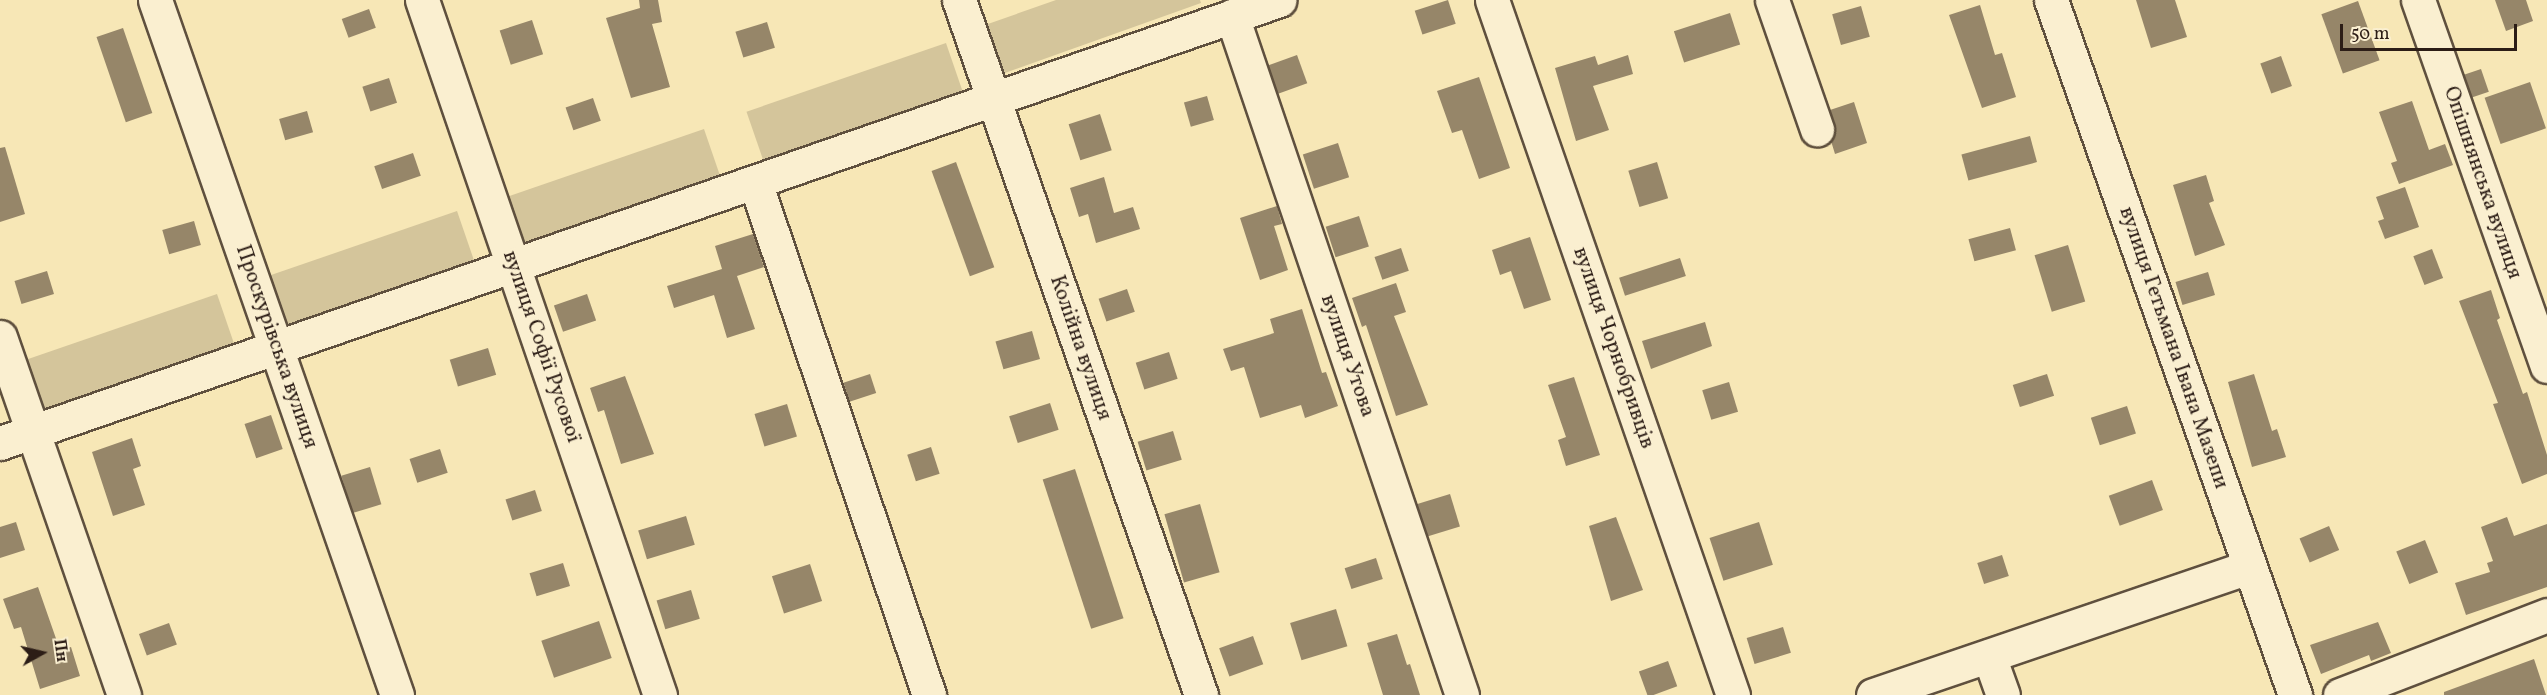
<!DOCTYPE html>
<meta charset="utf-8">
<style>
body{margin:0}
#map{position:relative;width:2547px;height:695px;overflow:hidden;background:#f7e7b6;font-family:Vollkorn,serif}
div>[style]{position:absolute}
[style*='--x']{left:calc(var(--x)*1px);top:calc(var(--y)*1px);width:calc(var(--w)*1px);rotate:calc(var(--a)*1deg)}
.green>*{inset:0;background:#d4c59b;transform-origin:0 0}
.building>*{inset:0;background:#968669;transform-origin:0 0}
.roads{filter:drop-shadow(2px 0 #5f503e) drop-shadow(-2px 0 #5f503e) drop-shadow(0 2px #5f503e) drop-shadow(0 -2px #5f503e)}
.minor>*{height:33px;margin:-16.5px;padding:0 16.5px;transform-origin:16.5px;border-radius:16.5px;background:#faefd0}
span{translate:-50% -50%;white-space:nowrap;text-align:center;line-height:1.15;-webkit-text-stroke:4.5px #faefd0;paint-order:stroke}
.street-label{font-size:21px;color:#2c1d16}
.north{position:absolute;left:12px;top:623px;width:60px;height:60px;-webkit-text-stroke:4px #faefd0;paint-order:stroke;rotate:82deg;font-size:16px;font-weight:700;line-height:24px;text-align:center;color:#2c1d16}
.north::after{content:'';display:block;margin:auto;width:21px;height:27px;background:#2c1d16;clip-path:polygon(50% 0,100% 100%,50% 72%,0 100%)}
.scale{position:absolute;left:2340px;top:24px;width:177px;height:27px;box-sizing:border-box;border:3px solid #2c1d16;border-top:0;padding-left:8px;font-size:18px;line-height:21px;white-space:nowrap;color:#2c1d16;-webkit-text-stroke:4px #faefd0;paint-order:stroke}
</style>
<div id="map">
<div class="green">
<i style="clip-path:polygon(1056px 0,1200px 0,1201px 3px,1002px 74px,985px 25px)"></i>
<i style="left:946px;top:43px;width:52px;height:211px;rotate:71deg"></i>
<i style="left:704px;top:129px;width:52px;height:211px;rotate:71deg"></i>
<i style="left:457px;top:211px;width:52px;height:212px;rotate:71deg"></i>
<i style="left:217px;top:294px;width:52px;height:212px;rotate:71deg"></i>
</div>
<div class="building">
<i style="clip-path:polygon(639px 0,658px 0,662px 22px,652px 24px,670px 87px,631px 98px,606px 18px,640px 8px)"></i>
<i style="left:1448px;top:0;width:25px;height:35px;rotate:72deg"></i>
<i style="clip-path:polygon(2136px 0,2175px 0,2187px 37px,2151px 48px)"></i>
<i style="clip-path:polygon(2495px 0,2526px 0,2533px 21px,2506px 31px)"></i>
<i style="left:2358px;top:1px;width:63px;height:39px;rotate:70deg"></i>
<i style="clip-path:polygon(1980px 5px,1995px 55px,2002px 53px,2016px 97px,1982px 108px,1949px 15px)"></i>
<i style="left:1861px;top:6px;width:32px;height:30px;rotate:74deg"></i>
<i style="left:369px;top:9px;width:20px;height:29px;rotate:70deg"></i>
<i style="left:1730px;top:13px;width:33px;height:59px;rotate:72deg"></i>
<i style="left:532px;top:20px;width:36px;height:34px;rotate:72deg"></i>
<i style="left:767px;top:22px;width:27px;height:33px;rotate:73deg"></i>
<i style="left:123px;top:28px;width:90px;height:28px;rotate:71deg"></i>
<i style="left:1297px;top:55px;width:30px;height:31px;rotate:70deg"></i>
<i style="clip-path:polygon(1628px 55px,1633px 74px,1593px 86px,1609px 130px,1576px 141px,1555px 68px,1595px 56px,1598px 65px)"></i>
<i style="left:2281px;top:56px;width:32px;height:22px;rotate:70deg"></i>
<i style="left:2481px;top:69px;width:24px;height:18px;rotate:71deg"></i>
<i style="clip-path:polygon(1479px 77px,1510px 168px,1479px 179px,1462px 130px,1452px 133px,1437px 91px)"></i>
<i style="left:389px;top:78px;width:26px;height:28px;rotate:72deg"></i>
<i style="left:2530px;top:82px;width:49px;height:48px;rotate:71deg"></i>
<i style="left:1207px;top:96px;width:25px;height:24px;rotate:74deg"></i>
<i style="left:593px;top:98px;width:24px;height:29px;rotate:71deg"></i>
<i style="clip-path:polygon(2412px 101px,2429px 150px,2445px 144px,2453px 165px,2399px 184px,2391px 163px,2397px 161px,2379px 112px)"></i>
<i style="clip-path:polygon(1854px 102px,1867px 143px,1835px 154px,1831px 141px,1835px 123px,1830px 110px)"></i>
<i style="left:307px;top:111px;width:22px;height:29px;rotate:74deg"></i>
<i style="left:1100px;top:114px;width:38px;height:33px;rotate:72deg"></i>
<i style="left:2030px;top:136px;width:27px;height:71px;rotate:75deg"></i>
<i style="left:1338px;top:143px;width:36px;height:37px;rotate:72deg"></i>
<i style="clip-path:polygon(5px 147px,25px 214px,0 222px,0 148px)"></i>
<i style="left:413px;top:153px;width:24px;height:41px;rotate:71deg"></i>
<i style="left:956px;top:162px;width:112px;height:26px;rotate:70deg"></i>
<i style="left:1657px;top:162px;width:38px;height:30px;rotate:73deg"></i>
<i style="clip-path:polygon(2206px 175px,2214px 201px,2209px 203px,2225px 245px,2195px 256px,2173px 185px)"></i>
<i style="clip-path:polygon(1104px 177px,1114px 213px,1133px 207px,1140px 229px,1096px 243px,1088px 214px,1079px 217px,1070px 188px)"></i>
<i style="clip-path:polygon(2405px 187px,2419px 227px,2385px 239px,2378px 221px,2384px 219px,2376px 197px)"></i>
<i style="clip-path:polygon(1277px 206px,1282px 224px,1274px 226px,1288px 270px,1260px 280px,1240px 218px)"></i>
<i style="left:1359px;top:216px;width:32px;height:35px;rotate:72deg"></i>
<i style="left:194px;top:221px;width:25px;height:33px;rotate:74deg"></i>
<i style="left:2010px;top:228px;width:23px;height:43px;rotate:75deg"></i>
<i style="clip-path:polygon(753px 234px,764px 267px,737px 276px,755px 329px,727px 338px,714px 295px,674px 308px,667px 286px,722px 269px,715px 246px)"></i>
<i style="clip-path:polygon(1530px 237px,1551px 300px,1524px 309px,1511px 271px,1500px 275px,1492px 250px)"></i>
<i style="left:2068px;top:245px;width:59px;height:35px;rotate:73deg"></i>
<i style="left:1401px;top:248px;width:24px;height:28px;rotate:71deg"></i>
<i style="left:2432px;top:249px;width:31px;height:20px;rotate:69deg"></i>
<i style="left:1680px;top:258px;width:19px;height:64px;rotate:72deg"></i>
<i style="left:47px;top:271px;width:24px;height:34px;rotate:73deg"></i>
<i style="left:2208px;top:272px;width:24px;height:34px;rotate:73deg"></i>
<i style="clip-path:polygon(1396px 283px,1406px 312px,1394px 316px,1428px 405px,1396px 416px,1366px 325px,1362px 327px,1352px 298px)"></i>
<i style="left:1127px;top:289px;width:24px;height:30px;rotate:71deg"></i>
<i style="clip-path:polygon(2491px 290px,2500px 318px,2497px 320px,2523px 394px,2527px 392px,2547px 455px,2547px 474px,2522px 484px,2493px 404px,2498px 403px,2459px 301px)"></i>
<i style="left:587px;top:294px;width:28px;height:35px;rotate:71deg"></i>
<i style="clip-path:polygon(1302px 309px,1322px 373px,1326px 372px,1338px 406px,1305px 418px,1301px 405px,1260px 418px,1244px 367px,1231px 371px,1223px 349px,1274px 333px,1270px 319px)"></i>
<i style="clip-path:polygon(1705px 322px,1712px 346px,1651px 369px,1642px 341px)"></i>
<i style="left:1032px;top:331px;width:29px;height:38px;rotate:74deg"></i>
<i style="left:488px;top:348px;width:28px;height:40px;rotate:73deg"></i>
<i style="left:1169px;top:352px;width:28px;height:35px;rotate:72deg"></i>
<i style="left:870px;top:374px;width:20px;height:28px;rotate:72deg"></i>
<i style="left:2047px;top:374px;width:23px;height:36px;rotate:72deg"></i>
<i style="clip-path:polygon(2254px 374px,2272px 431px,2277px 429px,2286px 457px,2252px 467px,2228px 382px)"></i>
<i style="clip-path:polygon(625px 376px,654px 454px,621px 464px,604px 410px,598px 412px,590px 388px)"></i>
<i style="clip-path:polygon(1574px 377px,1600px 455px,1566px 466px,1558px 440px,1566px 437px,1548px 385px)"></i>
<i style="left:1729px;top:382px;width:31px;height:28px;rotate:73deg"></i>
<i style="left:1050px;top:403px;width:28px;height:43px;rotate:72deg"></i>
<i style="left:787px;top:404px;width:34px;height:34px;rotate:73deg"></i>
<i style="left:2127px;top:406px;width:29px;height:38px;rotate:72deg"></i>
<i style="left:271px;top:415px;width:36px;height:28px;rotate:71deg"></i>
<i style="left:1173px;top:431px;width:30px;height:37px;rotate:73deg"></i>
<i style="clip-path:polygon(132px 438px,141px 466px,133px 469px,145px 505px,113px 516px,92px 452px)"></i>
<i style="left:931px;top:447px;width:28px;height:25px;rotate:72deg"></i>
<i style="left:440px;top:449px;width:25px;height:32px;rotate:72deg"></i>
<i style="left:370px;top:467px;width:39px;height:30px;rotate:73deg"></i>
<i style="left:1075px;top:469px;width:157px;height:34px;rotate:72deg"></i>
<i style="left:2152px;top:480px;width:32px;height:46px;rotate:70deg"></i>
<i style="left:535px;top:490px;width:22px;height:31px;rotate:72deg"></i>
<i style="left:1450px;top:494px;width:34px;height:35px;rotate:73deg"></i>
<i style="left:1200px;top:504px;width:71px;height:37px;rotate:74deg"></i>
<i style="left:686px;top:516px;width:30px;height:50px;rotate:73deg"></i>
<i style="clip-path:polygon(1616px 517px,1643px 590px,1611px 601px,1589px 526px)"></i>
<i style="clip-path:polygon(2507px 517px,2514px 536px,2547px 524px,2547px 587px,2466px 615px,2455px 583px,2490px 572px,2487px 563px,2493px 561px,2481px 527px)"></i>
<i style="clip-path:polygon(16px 522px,25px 550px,0 558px,0 527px)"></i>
<i style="left:1759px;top:522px;width:45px;height:52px;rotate:72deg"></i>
<i style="left:2329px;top:526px;width:26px;height:32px;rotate:67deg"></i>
<i style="left:2425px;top:540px;width:35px;height:31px;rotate:68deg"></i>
<i style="left:2002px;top:555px;width:22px;height:26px;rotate:72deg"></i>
<i style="left:1376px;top:558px;width:22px;height:33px;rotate:72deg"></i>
<i style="left:563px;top:563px;width:24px;height:35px;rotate:73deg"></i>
<i style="left:810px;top:564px;width:39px;height:40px;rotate:72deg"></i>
<i style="clip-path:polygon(38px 587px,60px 650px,71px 647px,80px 676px,40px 689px,21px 627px,14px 629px,3px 599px)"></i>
<i style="left:691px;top:590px;width:30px;height:36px;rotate:73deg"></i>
<i style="left:1336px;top:609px;width:39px;height:48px;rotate:73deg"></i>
<i style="left:599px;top:621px;width:39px;height:61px;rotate:71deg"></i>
<i style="clip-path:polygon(2378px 622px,2391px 653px,2371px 661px,2369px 655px,2321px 674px,2310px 645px)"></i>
<i style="left:169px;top:623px;width:23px;height:32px;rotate:70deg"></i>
<i style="left:1783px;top:627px;width:27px;height:38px;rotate:73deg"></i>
<i style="clip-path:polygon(1397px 634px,1407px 665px,1410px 664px,1420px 695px,1383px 695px,1367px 643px)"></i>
<i style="left:1253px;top:636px;width:30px;height:36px;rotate:70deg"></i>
<i style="clip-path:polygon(2534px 659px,2546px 695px,2444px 695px,2444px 692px)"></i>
<i style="left:1668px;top:661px;width:27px;height:31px;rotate:70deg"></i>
</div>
<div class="roads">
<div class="minor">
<i style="--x:155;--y:0;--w:736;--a:70.8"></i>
<i style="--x:422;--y:0;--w:735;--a:71.1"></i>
<i style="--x:959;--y:0;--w:736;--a:70.8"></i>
<i style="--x:1492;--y:0;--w:736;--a:70.88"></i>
<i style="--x:1772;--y:0;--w:137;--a:70.8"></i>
<i style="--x:2051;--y:0;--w:737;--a:70.65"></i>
<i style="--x:2418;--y:0;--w:388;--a:70.6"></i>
<i style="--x:1232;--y:16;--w:717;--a:71.29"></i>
<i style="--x:755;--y:182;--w:542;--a:71.26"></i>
<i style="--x:0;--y:337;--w:379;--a:70.9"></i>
<i style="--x:0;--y:443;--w:1354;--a:-19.1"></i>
<i style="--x:1989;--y:656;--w:41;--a:70.3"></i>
<i style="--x:1873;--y:695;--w:398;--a:-18.8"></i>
<i style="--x:2340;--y:695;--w:222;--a:-21.1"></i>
</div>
</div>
<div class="street-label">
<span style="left:2482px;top:183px;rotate:71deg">Опішнянська вулиця</span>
<span style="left:276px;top:347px;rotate:71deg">Проскурівська вулиця</span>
<span style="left:541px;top:347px;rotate:71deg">вулиця Софії Русової</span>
<span style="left:1080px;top:348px;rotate:71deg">Колійна вулиця</span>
<span style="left:1613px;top:348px;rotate:71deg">вулиця Чорнобривців</span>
<span style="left:2173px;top:348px;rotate:71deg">вулиця Гетьмана Івана Мазепи</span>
<span style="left:1347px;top:356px;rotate:71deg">вулиця Утова</span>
</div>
<div class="north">Пн</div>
<div class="scale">50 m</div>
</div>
